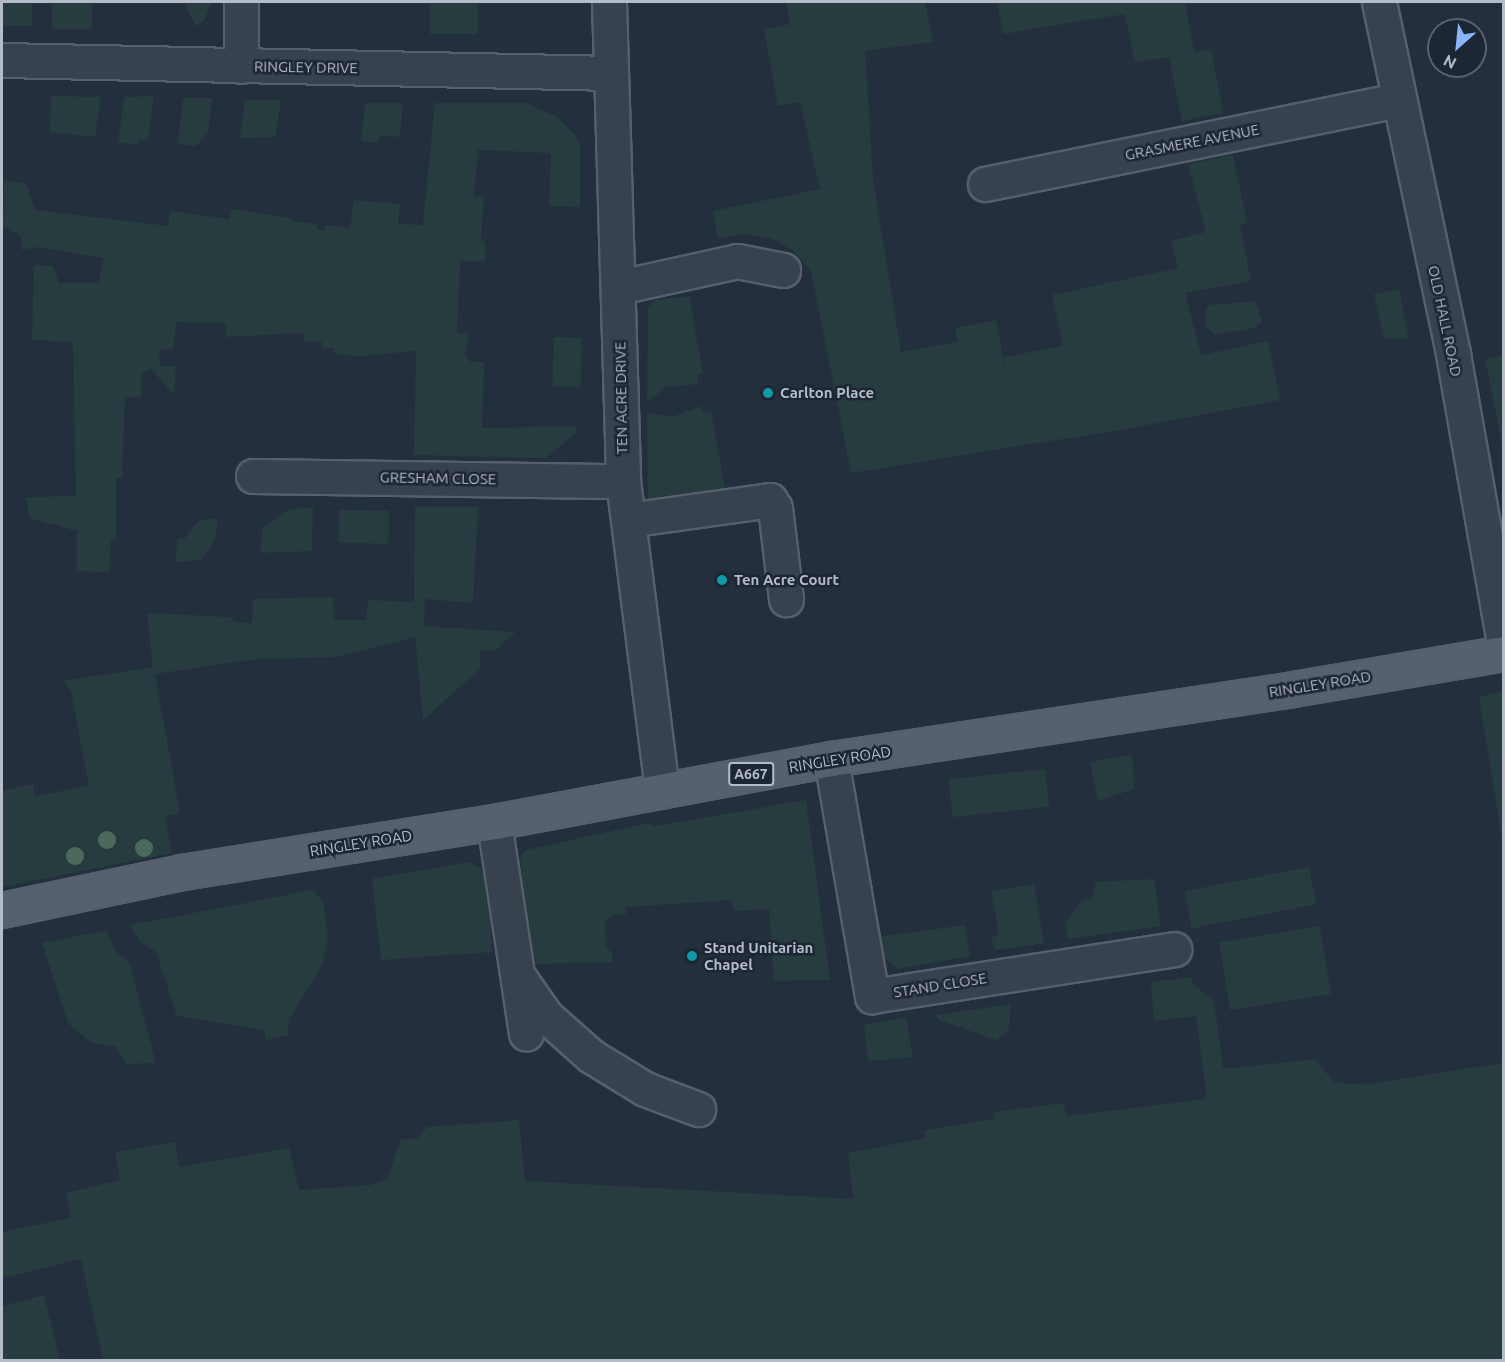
<!DOCTYPE html>
<style>
body{margin:0}
#map{position:relative;width:1505px;height:1362px;overflow:hidden;background:#242f3e;font-family:Ubuntu,sans-serif}
div>[style]{position:absolute}
[style*='--x']{left:calc(var(--x)*1px);top:calc(var(--y)*1px);width:calc(var(--w)*1px);rotate:calc(var(--a)*1deg)}
.green>*{inset:0;background:#263c3f;transform-origin:0 0}
.roads{filter:drop-shadow(2px 0 #565f6c) drop-shadow(-2px 0 #565f6c) drop-shadow(0 2px #565f6c) drop-shadow(0 -2px #565f6c)}
.minor>*{height:33px;margin:-16.5px;padding:0 16.5px;transform-origin:16.5px;border-radius:16.5px;background:#38414e}
.major>*{height:33px;margin:-16.5px;padding:0 16.5px;transform-origin:16.5px;border-radius:16.5px;background:#56606e}
.trees>*{width:18px;height:18px;margin:-9px;border-radius:50%;background:#4b6a5d}
.dots>*{width:16px;height:16px;translate:-50% -50%;box-sizing:border-box;border:3px solid #1d2633;border-radius:50%}
span{translate:-50% -50%;white-space:nowrap;text-align:center;line-height:1.15;-webkit-text-stroke:5px #1d2633;paint-order:stroke}
.shield-label span{padding:2px 4px;background:#1d2633;border:2px solid;border-radius:4px;-webkit-text-stroke-width:0}
.shield-label{font-size:14px;color:#b4bcc9;font-weight:700}
.street-label{font-size:15px;color:#b4bcc9}
.poi-label{font-size:15px;color:#b4bcc9;font-weight:700}
.left{translate:0 -50%;text-align:left}
.frame{position:absolute;inset:0;border:3px solid #b4bcc9;pointer-events:none}
.north{position:absolute;left:1427px;top:18px;width:60px;height:60px;box-sizing:border-box;background:#1d2633;border:2px solid #59626f;border-radius:50%;rotate:207deg;font-size:16px;font-weight:700;line-height:24px;text-align:center;color:#b4bcc9}
.north::after{content:'';display:block;margin:auto;width:21px;height:27px;background:#8ab4f8;clip-path:polygon(50% 0,100% 100%,50% 72%,0 100%)}
</style>
<div id="map">
<div class="green">
<i style="left:2px;top:2px;width:30px;height:24px"></i>
<i style="left:52px;top:2px;width:40px;height:27px"></i>
<i style="clip-path:polygon(184px 2px,212px 2px,204px 21px,195px 26px)"></i>
<i style="left:430px;top:2px;width:48px;height:32px"></i>
<i style="clip-path:polygon(786px 2px,936px 2px,925px 3px,933px 42px,865px 51px,873px 179px,901px 352px,957px 342px,955px 328px,996px 320px,1005px 368px,1004px 357px,1063px 346px,1052px 295px,1178px 268px,1171px 241px,1206px 232px,1188px 164px,1233px 155px,1247px 223px,1240px 225px,1251px 281px,1185px 293px,1201px 355px,1268px 341px,1280px 400px,1120px 430px,851px 473px,811px 272px,794px 251px,773px 239px,745px 234px,718px 239px,713px 211px,820px 189px,800px 102px,778px 106px,764px 29px,790px 24px)"></i>
<i style="clip-path:polygon(997px 2px,1185px 2px,1194px 52px,1211px 49px,1223px 113px,1182px 121px,1169px 57px,1135px 63px,1125px 14px,1003px 34px)"></i>
<i style="clip-path:polygon(51px 96px,101px 97px,95px 137px,50px 132px)"></i>
<i style="clip-path:polygon(154px 96px,148px 140px,139px 140px,138px 145px,118px 142px,124px 97px)"></i>
<i style="clip-path:polygon(183px 98px,212px 98px,208px 133px,196px 146px,178px 144px)"></i>
<i style="clip-path:polygon(245px 100px,281px 100px,275px 137px,240px 138px)"></i>
<i style="clip-path:polygon(365px 103px,403px 103px,400px 137px,380px 135px,378px 143px,361px 141px)"></i>
<i style="clip-path:polygon(435px 103px,527px 103px,557px 117px,576px 136px,580px 148px,580px 207px,549px 206px,551px 153px,478px 150px,474px 196px,484px 197px,481px 241px,485px 241px,485px 261px,460px 261px,457px 333px,469px 333px,465px 355px,471px 362px,484px 362px,482px 428px,576px 426px,577px 432px,546px 458px,414px 455px,416px 351px,360px 356px,335px 354px,334px 348px,322px 349px,322px 342px,304px 341px,303px 333px,226px 337px,226px 323px,176px 322px,173px 349px,159px 350px,160px 366px,176px 366px,174px 395px,151px 369px,141px 374px,141px 397px,125px 397px,122px 478px,116px 478px,116px 538px,111px 539px,109px 572px,77px 571px,77px 531px,29px 518px,26px 497px,76px 496px,73px 342px,32px 340px,34px 265px,53px 266px,59px 283px,99px 283px,103px 258px,38px 247px,22px 250px,21px 236px,3px 227px,4px 181px,26px 183px,35px 210px,168px 226px,170px 211px,229px 219px,231px 209px,291px 218px,291px 221px,317px 224px,317px 230px,325px 230px,325px 225px,350px 228px,354px 200px,400px 204px,398px 224px,423px 225px)"></i>
<i style="clip-path:polygon(1399px 289px,1409px 339px,1384px 338px,1374px 294px)"></i>
<i style="clip-path:polygon(689px 296px,703px 374px,697px 375px,698px 384px,666px 387px,647px 402px,648px 307px,657px 300px)"></i>
<i style="clip-path:polygon(1256px 301px,1262px 321px,1255px 328px,1215px 335px,1206px 326px,1205px 311px,1210px 305px)"></i>
<i style="left:554px;top:337px;width:28px;height:49px;rotate:2deg"></i>
<i style="clip-path:polygon(1503px 356px,1504px 356px,1503px 449px,1485px 359px)"></i>
<i style="clip-path:polygon(702px 406px,703px 412px,711px 411px,726px 495px,648px 502px,647px 413px,672px 417px)"></i>
<i style="clip-path:polygon(313px 507px,312px 551px,260px 553px,263px 527px,288px 510px)"></i>
<i style="clip-path:polygon(415px 507px,478px 507px,473px 603px,425px 599px,424px 626px,515px 632px,495px 651px,480px 650px,480px 669px,423px 720px,415px 637px,335px 657px,256px 659px,155px 674px,180px 813px,165px 816px,172px 853px,2px 887px,2px 791px,33px 784px,35px 796px,89px 786px,71px 691px,63px 681px,153px 667px,147px 613px,229px 617px,236px 622px,252px 623px,253px 599px,333px 597px,334px 620px,366px 620px,368px 600px,414px 602px)"></i>
<i style="left:339px;top:510px;width:50px;height:33px;rotate:1deg"></i>
<i style="clip-path:polygon(206px 519px,218px 519px,215px 539px,210px 548px,200px 560px,176px 562px,177px 539px,184px 539px,197px 522px)"></i>
<i style="clip-path:polygon(1503px 691px,1504px 691px,1503px 846px,1479px 697px)"></i>
<i style="clip-path:polygon(1132px 754px,1134px 789px,1098px 801px,1090px 762px)"></i>
<i style="left:1045px;top:769px;width:38px;height:97px;rotate:84deg"></i>
<i style="clip-path:polygon(806px 800px,830px 980px,774px 981px,769px 909px,733px 911px,732px 900px,626px 907px,626px 914px,612px 915px,605px 922px,606px 947px,612px 953px,613px 962px,531px 964px,520px 857px,526px 850px,648px 823px,655px 826px)"></i>
<i style="clip-path:polygon(468px 862px,480px 868px,488px 880px,492px 952px,381px 960px,372px 879px)"></i>
<i style="left:1309px;top:867px;width:38px;height:127px;rotate:79deg"></i>
<i style="clip-path:polygon(1154px 879px,1161px 926px,1068px 939px,1065px 923px,1082px 901px,1092px 899px,1096px 882px)"></i>
<i style="clip-path:polygon(1034px 884px,1044px 943px,995px 950px,991px 938px,999px 934px,991px 891px)"></i>
<i style="clip-path:polygon(313px 890px,323px 902px,328px 937px,323px 964px,289px 1019px,288px 1035px,266px 1040px,264px 1030px,177px 1016px,156px 952px,140px 942px,130px 925px)"></i>
<i style="clip-path:polygon(965px 925px,970px 956px,898px 969px,883px 957px,879px 947px,878px 937px)"></i>
<i style="left:1320px;top:926px;width:69px;height:102px;rotate:81deg"></i>
<i style="clip-path:polygon(107px 930px,115px 951px,129px 962px,156px 1063px,126px 1064px,116px 1047px,91px 1043px,68px 1023px,42px 943px)"></i>
<i style="clip-path:polygon(1192px 977px,1193px 984px,1214px 1001px,1223px 1069px,1315px 1059px,1334px 1082px,1361px 1085px,1503px 1063px,1503px 1360px,103px 1360px,81px 1259px,2px 1278px,2px 1232px,71px 1218px,66px 1193px,120px 1180px,115px 1152px,175px 1142px,179px 1167px,289px 1148px,299px 1190px,370px 1185px,387px 1179px,401px 1139px,417px 1139px,427px 1127px,519px 1120px,525px 1181px,853px 1199px,848px 1153px,925px 1138px,924px 1130px,994px 1119px,993px 1112px,1064px 1103px,1067px 1116px,1207px 1099px,1196px 1016px,1154px 1021px,1151px 982px)"></i>
<i style="clip-path:polygon(1011px 1004px,1009px 1030px,997px 1040px,938px 1020px,937px 1015px)"></i>
<i style="clip-path:polygon(906px 1017px,913px 1057px,868px 1061px,864px 1025px)"></i>
<i style="clip-path:polygon(44px 1295px,60px 1360px,2px 1360px,2px 1306px)"></i>
</div>
<div class="roads">
<div class="minor">
<i style="--x:609;--y:2;--w:479;--a:88.3"></i>
<i style="--x:623;--y:481;--w:312;--a:82.8"></i>
<i style="--x:1379;--y:2;--w:360;--a:78.1"></i>
<i style="--x:1453;--y:354;--w:292;--a:80"></i>
<i style="--x:2;--y:60;--w:609;--a:1.22"></i>
<i style="--x:241;--y:66;--w:64;--a:-90"></i>
<i style="--x:985;--y:184;--w:421;--a:-11.5"></i>
<i style="--x:619;--y:287;--w:121;--a:-12.4"></i>
<i style="--x:737;--y:261;--w:47;--a:11.1"></i>
<i style="--x:253;--y:476;--w:370;--a:0.8"></i>
<i style="--x:628;--y:520;--w:143;--a:-8"></i>
<i style="--x:770;--y:500;--w:9;--a:58"></i>
<i style="--x:775;--y:508;--w:92;--a:83.1"></i>
<i style="--x:831;--y:759;--w:241;--a:80.2"></i>
<i style="--x:872;--y:996;--w:306;--a:-8.8"></i>
<i style="--x:494;--y:822;--w:214;--a:81.4"></i>
<i style="--x:518;--y:976;--w:49;--a:55"></i>
<i style="--x:546;--y:1016;--w:60;--a:41.6"></i>
<i style="--x:591;--y:1056;--w:63;--a:31.4"></i>
<i style="--x:645;--y:1089;--w:57;--a:20.7"></i>
</div>
<div class="major">
<i style="--x:2;--y:910;--w:184;--a:-11.9"></i>
<i style="--x:182;--y:872;--w:316;--a:-9.1"></i>
<i style="--x:494;--y:822;--w:343;--a:-10.6"></i>
<i style="--x:831;--y:759;--w:467;--a:-8.6"></i>
<i style="--x:1293;--y:689;--w:214;--a:-9.7"></i>
</div>
</div>
<div class="trees">
<i style="left:107px;top:840px"></i>
<i style="left:144px;top:848px"></i>
<i style="left:75px;top:856px"></i>
</div>
<div class="dots">
<i style="left:768px;top:393px;background:#0f9aa8"></i>
<i style="left:722px;top:580px;background:#0f9aa8"></i>
<i style="left:692px;top:956px;background:#0f9aa8"></i>
</div>
<div class="shield-label">
<span style="left:751px;top:774px">A667</span>
</div>
<div class="street-label">
<span style="left:306px;top:67px;rotate:1deg">RINGLEY DRIVE</span>
<span style="left:1192px;top:142px;rotate:-11deg">GRASMERE AVENUE</span>
<span style="left:1445px;top:321px;rotate:78deg">OLD HALL ROAD</span>
<span style="left:621px;top:398px;rotate:-91deg">TEN ACRE DRIVE</span>
<span style="left:438px;top:478px;rotate:1deg">GRESHAM CLOSE</span>
<span style="left:1320px;top:684px;rotate:-9deg">RINGLEY ROAD</span>
<span style="left:840px;top:759px;rotate:-9deg">RINGLEY ROAD</span>
<span style="left:361px;top:843px;rotate:-9deg">RINGLEY ROAD</span>
<span style="left:940px;top:985px;rotate:-9deg">STAND CLOSE</span>
</div>
<div class="poi-label">
<span class="left" style="left:780px;top:393px">Carlton Place</span>
<span class="left" style="left:734px;top:580px">Ten Acre Court</span>
<span class="left" style="left:704px;top:956px">Stand Unitarian<br>Chapel</span>
</div>
<div class="frame"></div>
<div class="north">N</div>
</div>
